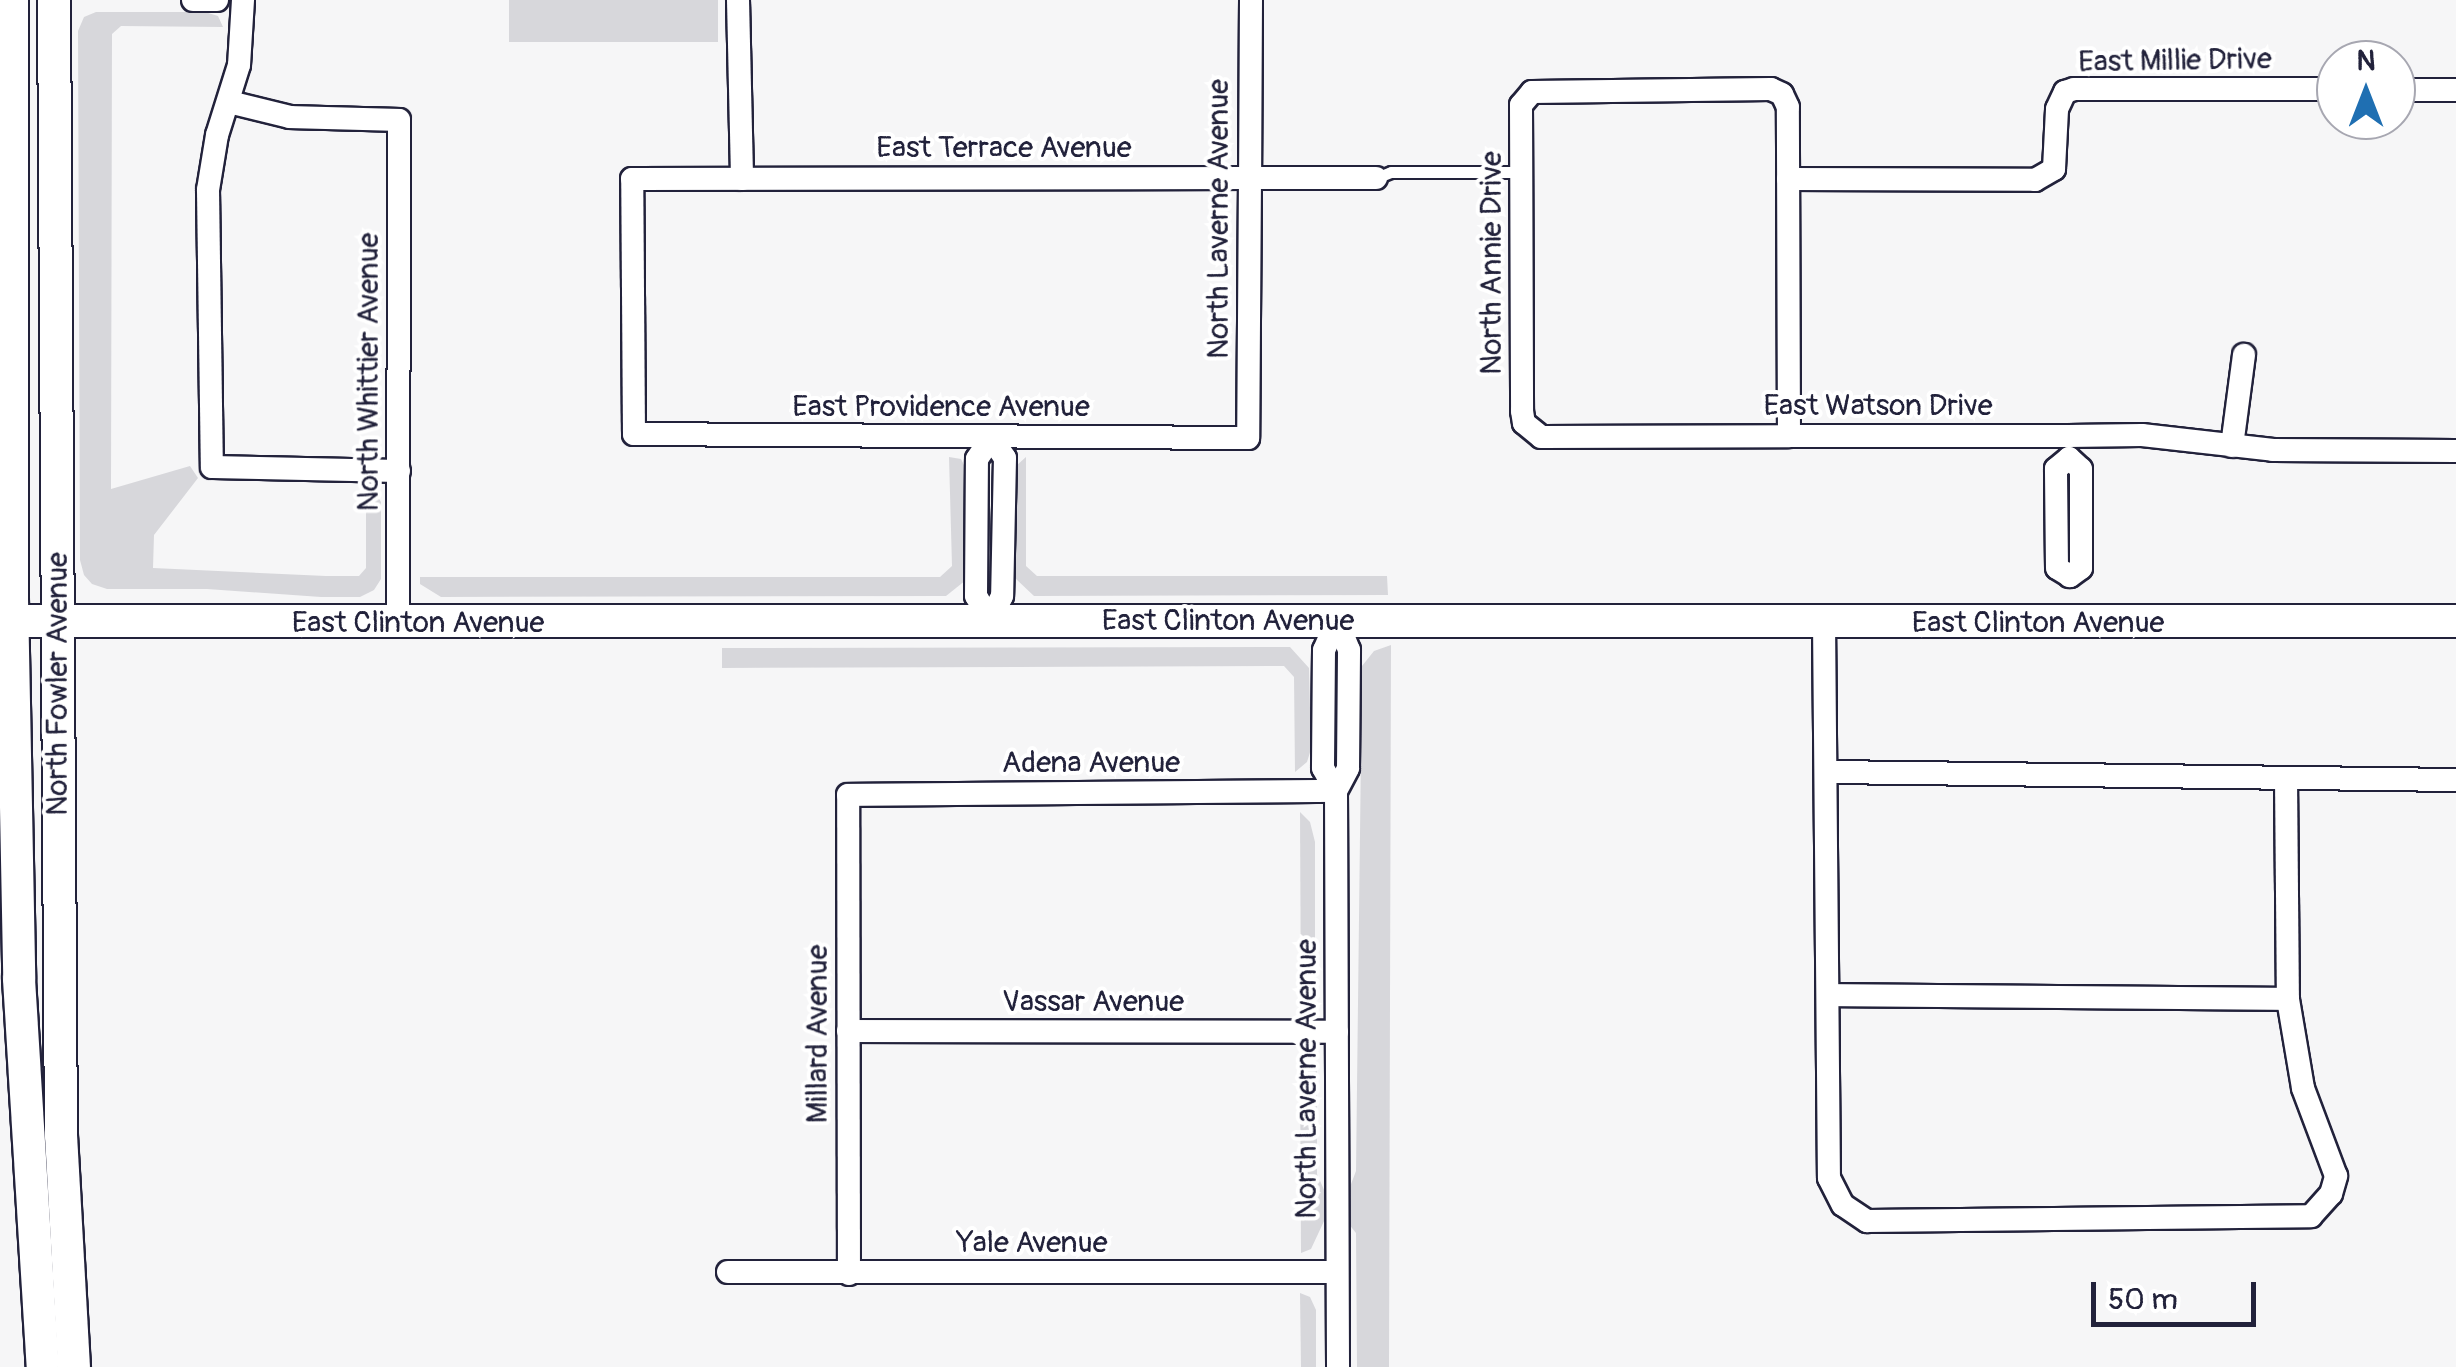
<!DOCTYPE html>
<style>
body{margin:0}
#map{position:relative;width:2456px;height:1367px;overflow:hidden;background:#f6f6f7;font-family:Pangolin,sans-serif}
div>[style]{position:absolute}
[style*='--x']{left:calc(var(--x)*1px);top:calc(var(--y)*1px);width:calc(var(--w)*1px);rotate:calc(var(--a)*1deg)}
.green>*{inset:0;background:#d7d7db;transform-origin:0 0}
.roads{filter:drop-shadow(2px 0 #22223b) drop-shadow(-2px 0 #22223b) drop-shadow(0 2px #22223b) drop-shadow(0 -2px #22223b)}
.lane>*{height:11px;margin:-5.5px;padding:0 5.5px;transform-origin:5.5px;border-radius:5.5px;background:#fff}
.street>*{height:22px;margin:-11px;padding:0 11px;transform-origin:11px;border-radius:11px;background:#fff}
.secondary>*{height:32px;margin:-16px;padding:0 16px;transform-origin:16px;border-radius:16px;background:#fff}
span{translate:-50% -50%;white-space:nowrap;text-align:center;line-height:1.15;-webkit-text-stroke:8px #fff;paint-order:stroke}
.street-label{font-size:30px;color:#22223b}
.north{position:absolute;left:2316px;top:40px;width:100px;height:100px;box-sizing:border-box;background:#fff;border:2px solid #a7a7b1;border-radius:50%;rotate:0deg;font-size:28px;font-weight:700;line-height:40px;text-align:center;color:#22223b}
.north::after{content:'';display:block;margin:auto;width:35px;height:45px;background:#1f6fb2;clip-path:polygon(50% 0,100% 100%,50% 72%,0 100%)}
.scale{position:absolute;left:2091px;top:1282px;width:165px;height:45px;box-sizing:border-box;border:5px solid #22223b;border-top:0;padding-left:12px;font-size:30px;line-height:35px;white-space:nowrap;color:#22223b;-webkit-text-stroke:8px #fff;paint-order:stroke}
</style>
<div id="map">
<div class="green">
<i style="left:509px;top:0;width:209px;height:42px"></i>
<i style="clip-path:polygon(96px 12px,205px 12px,218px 16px,223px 27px,121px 26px,112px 34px,111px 489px,190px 466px,198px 478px,154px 535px,153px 568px,326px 576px,359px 576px,366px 568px,366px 490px,375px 492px,381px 502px,381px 579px,374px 590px,360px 597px,321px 597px,207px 589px,107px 589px,92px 584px,84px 575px,80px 560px,78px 31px,84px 17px)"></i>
<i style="clip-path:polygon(949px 457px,961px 459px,966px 469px,966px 580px,946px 596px,441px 597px,420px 584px,420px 577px,940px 577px,952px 566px)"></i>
<i style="clip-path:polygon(1026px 457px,1026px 566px,1037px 576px,1387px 576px,1388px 595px,1034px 596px,1015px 578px,1015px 467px)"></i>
<i style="clip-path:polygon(1391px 645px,1389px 1367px,1357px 1367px,1356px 1233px,1348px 1223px,1348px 1192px,1356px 1171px,1362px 666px,1374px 651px)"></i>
<i style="clip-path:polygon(1290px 647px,1309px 668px,1311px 749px,1307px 762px,1295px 772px,1294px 677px,1284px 666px,722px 668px,722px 648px)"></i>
<i style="clip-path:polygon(1300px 812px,1310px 822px,1315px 842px,1315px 993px,1310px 1008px,1301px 1014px)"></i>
<i style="clip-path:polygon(1300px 1053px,1311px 1057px,1317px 1068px,1317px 1174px,1325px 1192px,1325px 1219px,1311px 1249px,1301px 1253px)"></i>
<i style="clip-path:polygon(1300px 1293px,1310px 1297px,1316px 1310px,1316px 1367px,1301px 1367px)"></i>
</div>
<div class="roads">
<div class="lane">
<i style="--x:1376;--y:178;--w:16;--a:-22"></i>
<i style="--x:1391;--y:172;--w:130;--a:0"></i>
</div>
<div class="street">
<i style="--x:193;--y:0;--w:24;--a:0"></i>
<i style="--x:243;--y:0;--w:65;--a:93.5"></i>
<i style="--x:239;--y:65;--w:73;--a:107.4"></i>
<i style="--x:217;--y:135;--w:56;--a:99.3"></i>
<i style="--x:208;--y:190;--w:277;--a:89.2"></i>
<i style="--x:212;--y:467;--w:187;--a:1.2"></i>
<i style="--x:738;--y:0;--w:179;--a:88.7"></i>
<i style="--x:1251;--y:0;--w:178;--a:90.3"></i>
<i style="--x:1250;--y:178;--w:260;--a:90.4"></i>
<i style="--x:1248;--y:438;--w:614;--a:-179.63"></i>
<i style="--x:634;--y:434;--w:255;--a:-90.4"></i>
<i style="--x:632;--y:179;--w:618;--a:-0.09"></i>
<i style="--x:1250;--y:178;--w:126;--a:0"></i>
<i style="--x:2396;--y:90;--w:60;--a:0"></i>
<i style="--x:229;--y:102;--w:63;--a:13.8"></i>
<i style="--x:290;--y:117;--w:109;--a:1.6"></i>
<i style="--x:399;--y:120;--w:504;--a:90.11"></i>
<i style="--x:1788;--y:179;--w:247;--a:0.2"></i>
<i style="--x:2035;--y:180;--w:22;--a:-30"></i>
<i style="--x:2054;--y:169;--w:60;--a:-87.1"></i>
<i style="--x:2057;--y:109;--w:19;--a:-65"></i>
<i style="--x:2065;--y:92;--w:9;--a:-18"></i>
<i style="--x:2074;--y:89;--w:262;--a:0"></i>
<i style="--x:1789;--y:436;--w:329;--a:-90.2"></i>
<i style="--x:1788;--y:107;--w:14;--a:-115"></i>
<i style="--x:1782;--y:94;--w:12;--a:-156"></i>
<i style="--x:1771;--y:89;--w:239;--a:179.3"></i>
<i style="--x:1532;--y:92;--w:17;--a:130"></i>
<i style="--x:1521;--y:105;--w:306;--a:89.8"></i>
<i style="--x:1522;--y:411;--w:12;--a:81"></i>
<i style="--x:1524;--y:423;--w:22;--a:39"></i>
<i style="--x:1541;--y:437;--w:248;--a:-0.2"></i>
<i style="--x:1789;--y:436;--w:279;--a:0"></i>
<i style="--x:2068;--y:436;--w:74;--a:-0.8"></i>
<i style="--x:2142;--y:435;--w:132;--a:6.5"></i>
<i style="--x:2273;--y:450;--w:183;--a:0.3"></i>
<i style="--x:991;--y:438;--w:24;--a:55"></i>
<i style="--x:1005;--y:458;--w:138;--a:91.2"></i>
<i style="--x:1002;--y:596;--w:27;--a:117"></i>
<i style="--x:990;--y:620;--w:28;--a:-120"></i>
<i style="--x:976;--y:596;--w:137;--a:-89.6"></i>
<i style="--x:977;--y:459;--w:25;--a:-56"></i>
<i style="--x:2232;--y:446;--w:92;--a:-82.5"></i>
<i style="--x:2069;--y:458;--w:16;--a:43"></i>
<i style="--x:2081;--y:469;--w:99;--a:90"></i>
<i style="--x:2081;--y:568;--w:14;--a:144"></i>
<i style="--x:2070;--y:576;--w:15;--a:-148"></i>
<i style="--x:2057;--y:568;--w:99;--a:-90.6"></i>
<i style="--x:2056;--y:469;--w:17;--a:-40"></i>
<i style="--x:1337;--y:621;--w:32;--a:114"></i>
<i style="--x:1324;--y:650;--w:118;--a:90.5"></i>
<i style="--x:1323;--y:768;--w:26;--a:61"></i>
<i style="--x:1336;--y:791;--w:576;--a:89.8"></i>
<i style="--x:1824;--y:621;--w:557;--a:89.49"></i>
<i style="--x:1829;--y:1178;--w:30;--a:63"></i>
<i style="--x:1843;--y:1205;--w:29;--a:34"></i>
<i style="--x:1867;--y:1221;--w:444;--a:-0.6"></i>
<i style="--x:2311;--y:1216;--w:30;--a:-48"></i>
<i style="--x:2331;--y:1194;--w:19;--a:-74"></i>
<i style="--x:2336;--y:1176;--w:94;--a:-110.6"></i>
<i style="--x:2303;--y:1088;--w:90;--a:-99.6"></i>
<i style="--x:2288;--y:999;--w:459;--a:-179.5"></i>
<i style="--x:1829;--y:772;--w:627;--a:0.73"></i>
<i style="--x:2286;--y:778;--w:221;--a:89.5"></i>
<i style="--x:1336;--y:791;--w:26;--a:-62"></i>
<i style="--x:1348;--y:768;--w:118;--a:-89.5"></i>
<i style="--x:1349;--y:650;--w:31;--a:-112"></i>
<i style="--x:848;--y:1031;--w:489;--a:0.1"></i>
<i style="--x:728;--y:1272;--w:609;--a:0"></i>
<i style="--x:849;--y:1274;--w:479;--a:-90.1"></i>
<i style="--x:848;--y:795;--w:488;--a:-0.5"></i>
</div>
<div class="secondary">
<i style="--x:12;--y:0;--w:599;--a:90"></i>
<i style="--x:12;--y:599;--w:380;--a:88.9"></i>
<i style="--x:19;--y:979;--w:389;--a:86.5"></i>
<i style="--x:54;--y:0;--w:1135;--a:89.65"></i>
<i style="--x:61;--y:1135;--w:232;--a:86.8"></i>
<i style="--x:0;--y:621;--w:2456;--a:0"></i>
</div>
</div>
<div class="street-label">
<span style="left:2175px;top:61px;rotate:-1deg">East Millie Drive</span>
<span style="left:1004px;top:148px">East Terrace Avenue</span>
<span style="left:1219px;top:219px;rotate:-90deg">North Laverne Avenue</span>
<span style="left:1492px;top:263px;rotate:-90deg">North Annie Drive</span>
<span style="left:369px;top:372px;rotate:-90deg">North Whittier Avenue</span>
<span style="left:1878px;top:406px">East Watson Drive</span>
<span style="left:941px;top:407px">East Providence Avenue</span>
<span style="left:1228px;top:621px">East Clinton Avenue</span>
<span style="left:418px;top:623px">East Clinton Avenue</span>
<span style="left:2038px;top:623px">East Clinton Avenue</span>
<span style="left:58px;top:684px;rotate:-90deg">North Fowler Avenue</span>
<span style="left:1091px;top:763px">Adena Avenue</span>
<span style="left:1093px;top:1002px">Vassar Avenue</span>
<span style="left:818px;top:1034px;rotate:-90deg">Millard Avenue</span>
<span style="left:1307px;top:1079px;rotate:-90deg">North Laverne Avenue</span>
<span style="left:1032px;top:1243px">Yale Avenue</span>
</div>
<div class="north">N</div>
<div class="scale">50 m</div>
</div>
